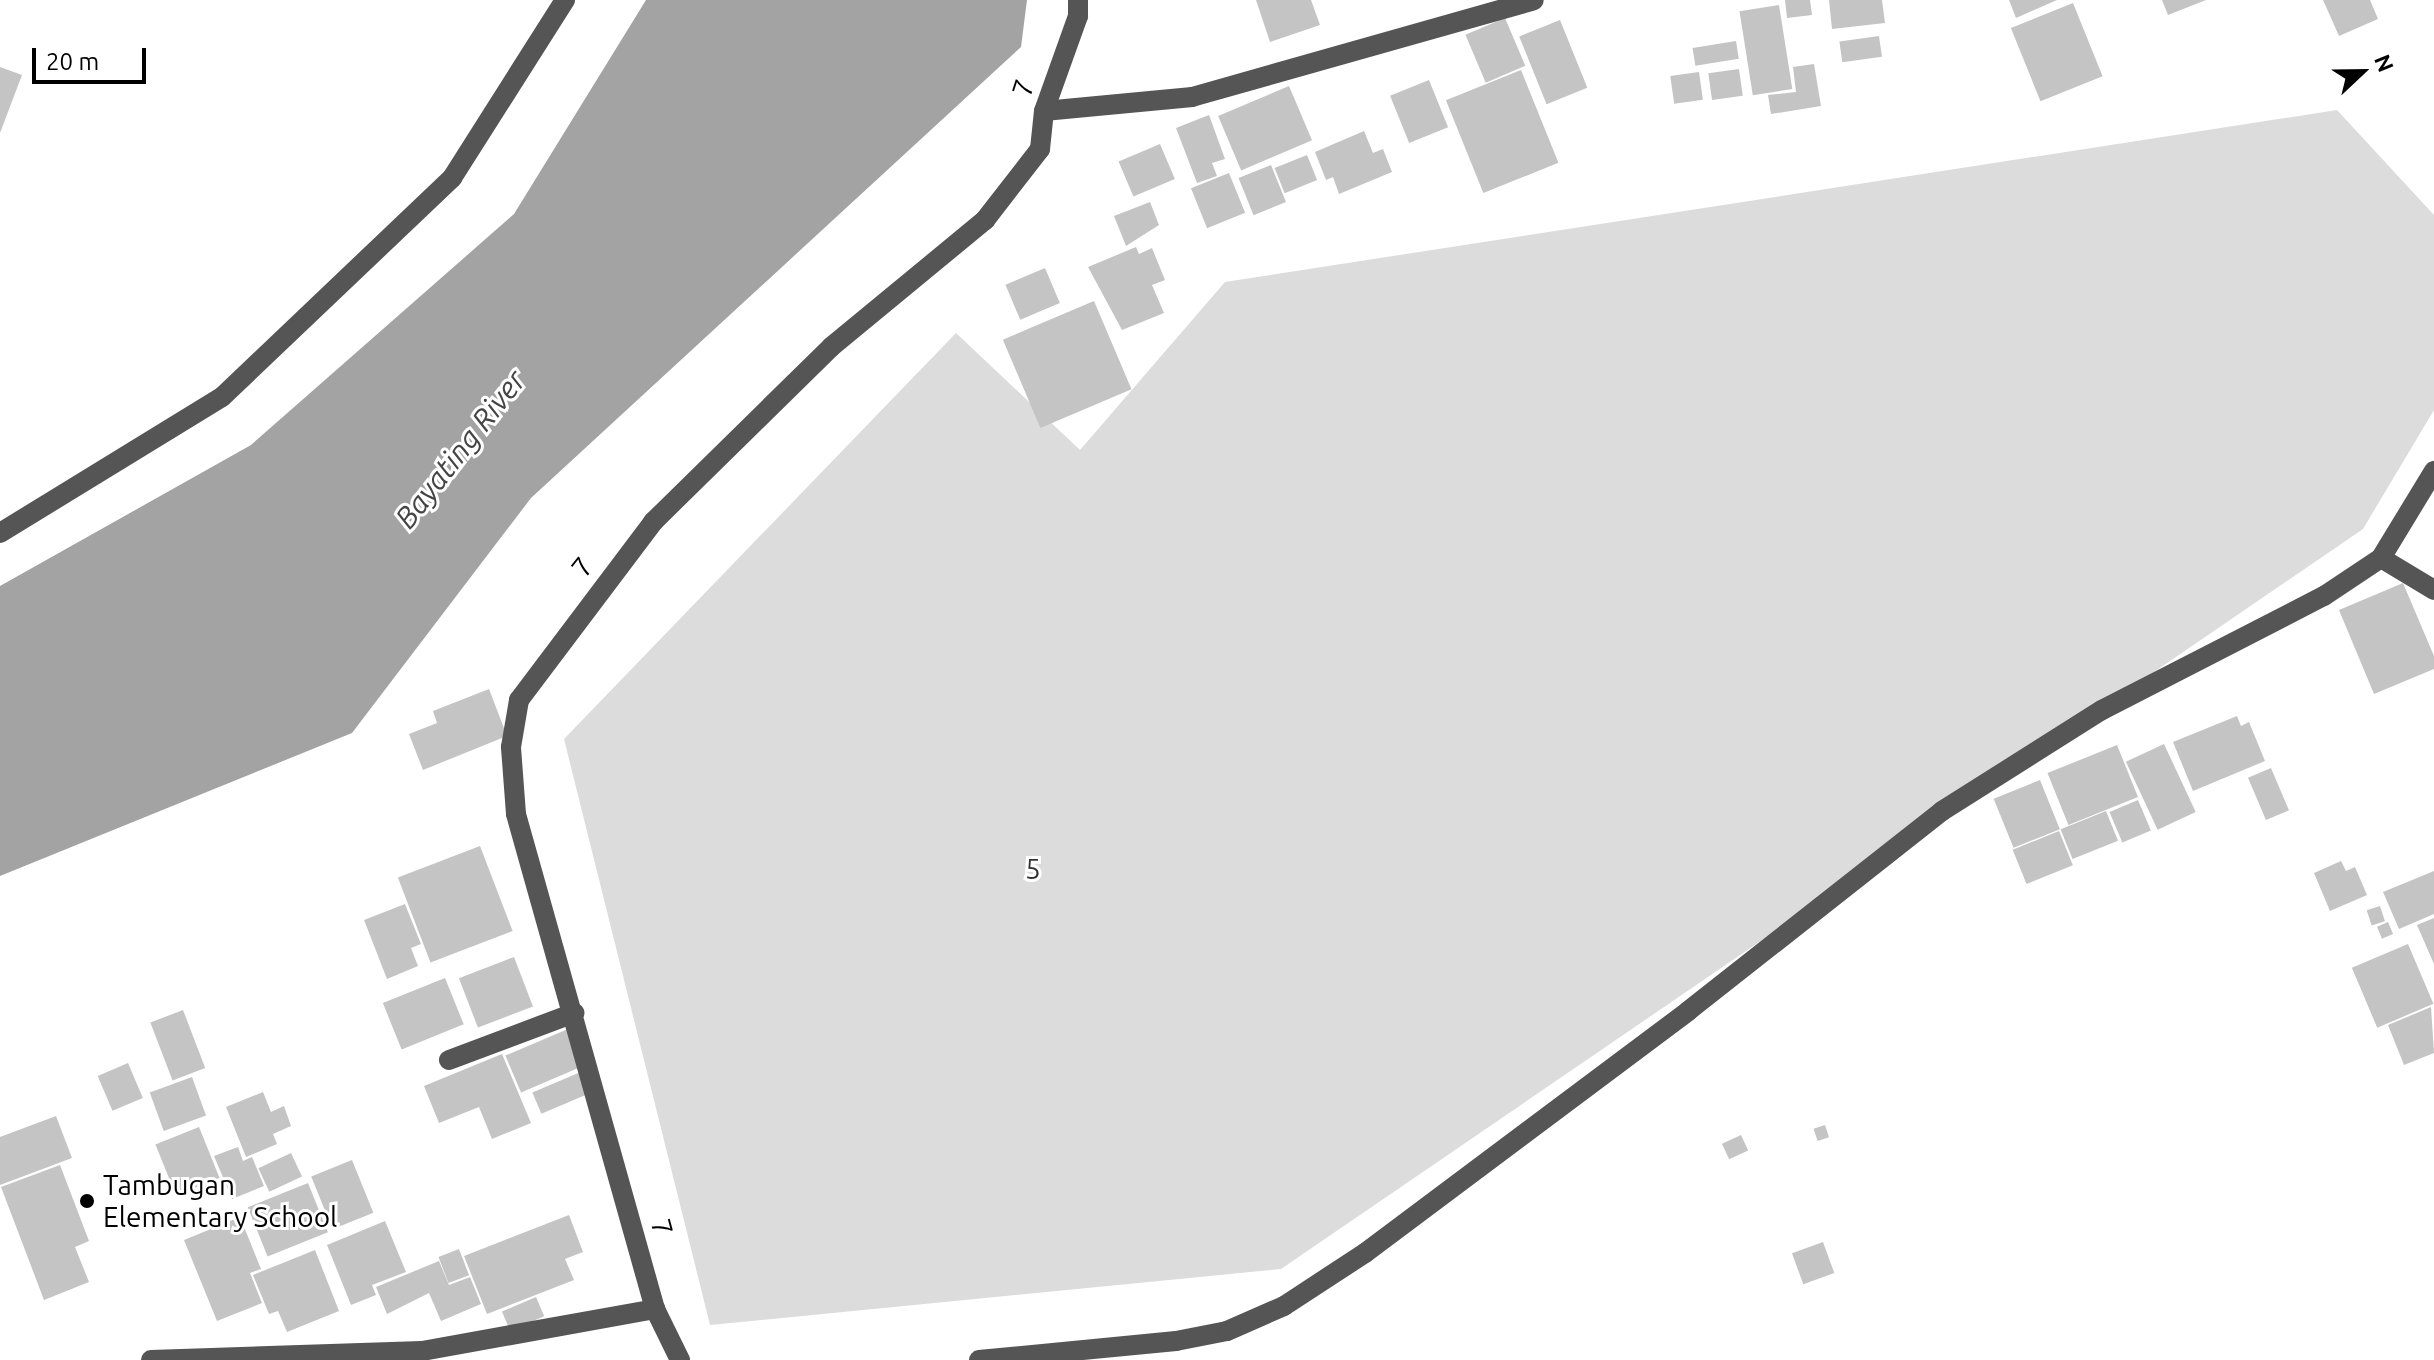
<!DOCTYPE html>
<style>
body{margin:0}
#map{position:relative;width:2434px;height:1360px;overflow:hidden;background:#fff;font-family:Ubuntu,sans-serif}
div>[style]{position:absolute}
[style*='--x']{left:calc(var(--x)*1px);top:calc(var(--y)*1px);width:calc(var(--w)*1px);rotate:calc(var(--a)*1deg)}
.green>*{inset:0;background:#dcdcdc}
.water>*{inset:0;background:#a3a3a3}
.building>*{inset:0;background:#c4c4c4;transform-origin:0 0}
.minor>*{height:20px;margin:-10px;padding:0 10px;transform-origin:10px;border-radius:10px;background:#555}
.dots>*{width:22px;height:22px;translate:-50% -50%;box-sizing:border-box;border:4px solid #fff;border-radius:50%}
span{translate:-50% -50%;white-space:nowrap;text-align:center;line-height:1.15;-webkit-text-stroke:6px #fff;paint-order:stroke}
.street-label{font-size:28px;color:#000}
.park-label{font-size:28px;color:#333}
.poi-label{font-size:28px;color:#000}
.left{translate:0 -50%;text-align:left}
.water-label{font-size:30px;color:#444;font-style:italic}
.north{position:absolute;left:2322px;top:32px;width:80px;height:80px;-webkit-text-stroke:6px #fff;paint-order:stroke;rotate:68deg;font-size:22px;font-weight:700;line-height:32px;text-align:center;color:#000}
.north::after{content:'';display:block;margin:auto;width:28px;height:36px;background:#000;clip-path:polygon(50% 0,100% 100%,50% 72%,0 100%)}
.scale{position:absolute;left:32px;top:48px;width:114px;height:36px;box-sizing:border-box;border:4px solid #000;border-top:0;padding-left:10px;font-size:24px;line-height:28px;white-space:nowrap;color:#000;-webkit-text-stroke:6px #fff;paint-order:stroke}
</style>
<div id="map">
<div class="green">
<i style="clip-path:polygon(2337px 110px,2434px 215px,2434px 410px,2363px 529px,1281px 1269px,710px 1325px,564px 739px,956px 333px,1080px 450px,1225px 282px)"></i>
</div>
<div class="water">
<i style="clip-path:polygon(646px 0,1027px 0,1021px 47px,531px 498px,352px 733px,0 876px,0 586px,251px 445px,514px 214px)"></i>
</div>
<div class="building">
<i style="clip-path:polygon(1256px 0,1311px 0,1320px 25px,1270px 42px)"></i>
<i style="clip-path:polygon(1785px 0,1810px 0,1812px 15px,1787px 18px)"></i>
<i style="clip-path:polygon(1829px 0,1882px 0,1885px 23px,1832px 29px)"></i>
<i style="clip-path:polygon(2009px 0,2057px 0,2016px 18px)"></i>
<i style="clip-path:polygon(2162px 0,2206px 0,2168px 15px)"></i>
<i style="clip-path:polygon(2323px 0,2370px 0,2378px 19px,2339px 36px)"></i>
<i style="left:2073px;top:3px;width:79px;height:67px;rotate:68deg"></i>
<i style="left:1779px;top:5px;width:85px;height:40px;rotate:81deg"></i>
<i style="left:1505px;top:18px;width:52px;height:43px;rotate:67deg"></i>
<i style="left:1560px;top:20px;width:73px;height:44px;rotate:68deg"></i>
<i style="left:1879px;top:36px;width:21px;height:40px;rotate:82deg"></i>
<i style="left:1736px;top:41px;width:18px;height:44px;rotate:81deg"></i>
<i style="clip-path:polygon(1814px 64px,1821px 106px,1771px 114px,1768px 95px,1796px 92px,1793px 67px)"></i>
<i style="clip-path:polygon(0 67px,22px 75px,0 133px)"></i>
<i style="left:1739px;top:69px;width:27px;height:31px;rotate:82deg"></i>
<i style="left:1521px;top:70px;width:100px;height:81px;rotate:68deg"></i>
<i style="left:1699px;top:72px;width:28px;height:29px;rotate:82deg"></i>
<i style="left:1429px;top:80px;width:51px;height:42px;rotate:68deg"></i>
<i style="left:1289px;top:86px;width:59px;height:77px;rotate:67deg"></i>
<i style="clip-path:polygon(1209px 115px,1225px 159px,1212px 163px,1217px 176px,1197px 183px,1176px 128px)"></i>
<i style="clip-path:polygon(1364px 131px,1373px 153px,1383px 149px,1392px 172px,1339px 194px,1333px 177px,1326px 180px,1315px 152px)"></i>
<i style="left:1160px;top:144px;width:38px;height:45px;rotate:67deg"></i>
<i style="left:1307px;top:155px;width:27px;height:35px;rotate:68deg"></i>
<i style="left:1271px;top:165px;width:40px;height:35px;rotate:68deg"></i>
<i style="left:1229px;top:173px;width:43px;height:41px;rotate:68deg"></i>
<i style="clip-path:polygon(1150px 202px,1159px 225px,1126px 246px,1114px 216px)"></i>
<i style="clip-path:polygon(1136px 247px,1139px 254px,1152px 248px,1165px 280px,1152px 285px,1164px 313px,1122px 330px,1088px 267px)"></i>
<i style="left:1045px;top:268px;width:38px;height:43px;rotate:67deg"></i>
<i style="left:1094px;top:301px;width:96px;height:99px;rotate:67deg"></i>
<i style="clip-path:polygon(2403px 583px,2434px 656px,2434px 669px,2374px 694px,2339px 610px)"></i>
<i style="clip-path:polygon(489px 689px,507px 736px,423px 770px,409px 734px,437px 723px,433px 711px)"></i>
<i style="clip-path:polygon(2237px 716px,2241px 726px,2249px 722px,2265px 761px,2193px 791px,2173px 742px)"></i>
<i style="left:2164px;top:744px;width:75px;height:42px;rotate:65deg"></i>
<i style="left:2117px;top:745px;width:56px;height:75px;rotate:68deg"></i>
<i style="left:2271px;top:768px;width:46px;height:25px;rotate:67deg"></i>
<i style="left:2040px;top:780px;width:53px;height:50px;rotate:68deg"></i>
<i style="left:2138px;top:800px;width:33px;height:31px;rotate:67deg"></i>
<i style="left:2106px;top:811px;width:32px;height:49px;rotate:68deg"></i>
<i style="left:2059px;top:831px;width:37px;height:50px;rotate:68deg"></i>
<i style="left:480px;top:846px;width:91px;height:88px;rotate:69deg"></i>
<i style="clip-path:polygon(2341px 861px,2346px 871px,2355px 867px,2367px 895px,2330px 911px,2314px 873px)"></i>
<i style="clip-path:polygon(2434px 871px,2434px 914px,2399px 929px,2383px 892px)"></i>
<i style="clip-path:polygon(405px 904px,421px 944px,411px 948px,418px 966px,387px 979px,364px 920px)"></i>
<i style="left:2380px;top:906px;width:16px;height:14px;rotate:72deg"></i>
<i style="clip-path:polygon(2434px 918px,2434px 964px,2417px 925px)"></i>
<i style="left:2388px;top:922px;width:13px;height:12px;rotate:67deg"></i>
<i style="left:2408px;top:944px;width:65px;height:61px;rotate:67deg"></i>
<i style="left:514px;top:957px;width:53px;height:59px;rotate:69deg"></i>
<i style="left:445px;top:978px;width:50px;height:67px;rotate:68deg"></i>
<i style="clip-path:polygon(2431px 1007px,2434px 1053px,2404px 1065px,2388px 1025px)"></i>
<i style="left:183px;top:1010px;width:62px;height:35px;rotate:69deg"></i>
<i style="left:568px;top:1029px;width:40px;height:68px;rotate:67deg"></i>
<i style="clip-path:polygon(502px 1054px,531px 1123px,492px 1139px,479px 1107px,439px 1123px,424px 1086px)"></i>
<i style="left:128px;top:1063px;width:38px;height:33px;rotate:67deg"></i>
<i style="left:583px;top:1071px;width:23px;height:55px;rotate:67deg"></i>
<i style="left:192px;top:1077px;width:41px;height:45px;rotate:70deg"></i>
<i style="clip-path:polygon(263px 1092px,271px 1112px,284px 1106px,291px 1126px,273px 1134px,277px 1144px,246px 1157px,226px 1107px)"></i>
<i style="clip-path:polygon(56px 1116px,72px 1158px,0 1185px,0 1137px)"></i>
<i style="left:1825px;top:1125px;width:13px;height:12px;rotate:72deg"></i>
<i style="left:199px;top:1127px;width:55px;height:47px;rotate:68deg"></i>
<i style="left:1741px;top:1135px;width:17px;height:21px;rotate:65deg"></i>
<i style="clip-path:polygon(238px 1147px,243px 1161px,252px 1157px,264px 1186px,232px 1199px,214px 1156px)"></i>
<i style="left:291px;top:1153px;width:26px;height:36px;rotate:65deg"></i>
<i style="left:352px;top:1160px;width:57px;height:44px;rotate:68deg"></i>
<i style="clip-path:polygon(60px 1165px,89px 1241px,75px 1247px,89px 1282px,44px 1300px,1px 1187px)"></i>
<i style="left:308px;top:1183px;width:53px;height:65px;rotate:68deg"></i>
<i style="clip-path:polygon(569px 1215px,583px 1252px,565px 1259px,574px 1280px,487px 1314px,464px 1256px)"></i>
<i style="clip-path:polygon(240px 1217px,261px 1269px,250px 1273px,262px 1303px,217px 1321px,184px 1240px)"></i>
<i style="clip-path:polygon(385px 1221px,406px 1272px,372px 1285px,376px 1295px,351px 1305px,327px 1245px)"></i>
<i style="left:1823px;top:1242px;width:33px;height:33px;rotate:70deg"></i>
<i style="left:459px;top:1249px;width:28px;height:22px;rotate:69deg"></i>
<i style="clip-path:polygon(315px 1250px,339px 1311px,287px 1332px,278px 1311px,269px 1314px,253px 1275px)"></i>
<i style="clip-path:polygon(439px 1261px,449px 1285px,470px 1277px,481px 1304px,441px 1321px,429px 1293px,387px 1314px,376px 1287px)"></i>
<i style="left:536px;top:1297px;width:21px;height:37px;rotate:67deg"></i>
</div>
<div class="minor">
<i style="--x:1044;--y:111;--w:149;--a:-5.4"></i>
<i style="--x:1192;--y:97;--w:355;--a:-15.8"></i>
<i style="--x:0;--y:533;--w:260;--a:-31.5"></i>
<i style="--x:222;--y:397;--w:318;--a:-43.6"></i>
<i style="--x:452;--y:178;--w:211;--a:-57.6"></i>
<i style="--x:2381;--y:558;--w:62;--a:31.1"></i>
<i style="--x:449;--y:1060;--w:134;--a:-20.6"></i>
<i style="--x:151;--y:1360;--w:271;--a:-1.9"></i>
<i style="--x:422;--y:1351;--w:237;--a:-10.2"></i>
<i style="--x:680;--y:1360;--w:57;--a:-116.1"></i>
<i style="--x:655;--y:1309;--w:514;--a:-105.69"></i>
<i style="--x:516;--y:814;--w:67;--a:-94.3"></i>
<i style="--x:511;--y:747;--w:48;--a:-80.3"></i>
<i style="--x:519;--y:700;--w:223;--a:-53"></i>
<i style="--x:653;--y:522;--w:250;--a:-44.5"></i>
<i style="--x:831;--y:347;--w:200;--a:-39.5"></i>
<i style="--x:985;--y:220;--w:90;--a:-52.2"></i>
<i style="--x:1040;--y:149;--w:38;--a:-84"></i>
<i style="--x:1044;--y:111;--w:101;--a:-70.3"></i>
<i style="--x:1078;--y:16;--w:16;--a:-90"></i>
<i style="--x:979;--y:1360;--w:198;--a:-5.5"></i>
<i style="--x:1176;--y:1341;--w:52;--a:-11.1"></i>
<i style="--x:1227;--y:1331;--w:62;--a:-23.7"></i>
<i style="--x:1284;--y:1306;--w:97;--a:-33.2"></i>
<i style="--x:1365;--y:1253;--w:404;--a:-36.8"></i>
<i style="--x:1688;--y:1011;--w:323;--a:-38.2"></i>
<i style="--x:1942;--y:811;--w:189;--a:-32.3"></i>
<i style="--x:2102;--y:710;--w:250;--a:-27.2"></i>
<i style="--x:2324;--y:596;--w:69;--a:-33.7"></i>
<i style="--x:2381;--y:558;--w:102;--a:-58.7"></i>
</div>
<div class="dots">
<i style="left:87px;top:1201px;background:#000"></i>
</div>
<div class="street-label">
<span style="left:1023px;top:88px;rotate:-72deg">7</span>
<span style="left:582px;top:567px;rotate:-52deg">7</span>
<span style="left:662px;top:1227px;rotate:75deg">7</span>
</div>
<div class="park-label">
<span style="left:1033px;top:869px">5</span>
</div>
<div class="poi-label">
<span class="left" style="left:103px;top:1201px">Tambugan<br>Elementary School</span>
</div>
<div class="water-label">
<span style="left:460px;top:449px;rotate:-52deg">Bayating River</span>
</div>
<div class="north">N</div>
<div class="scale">20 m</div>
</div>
